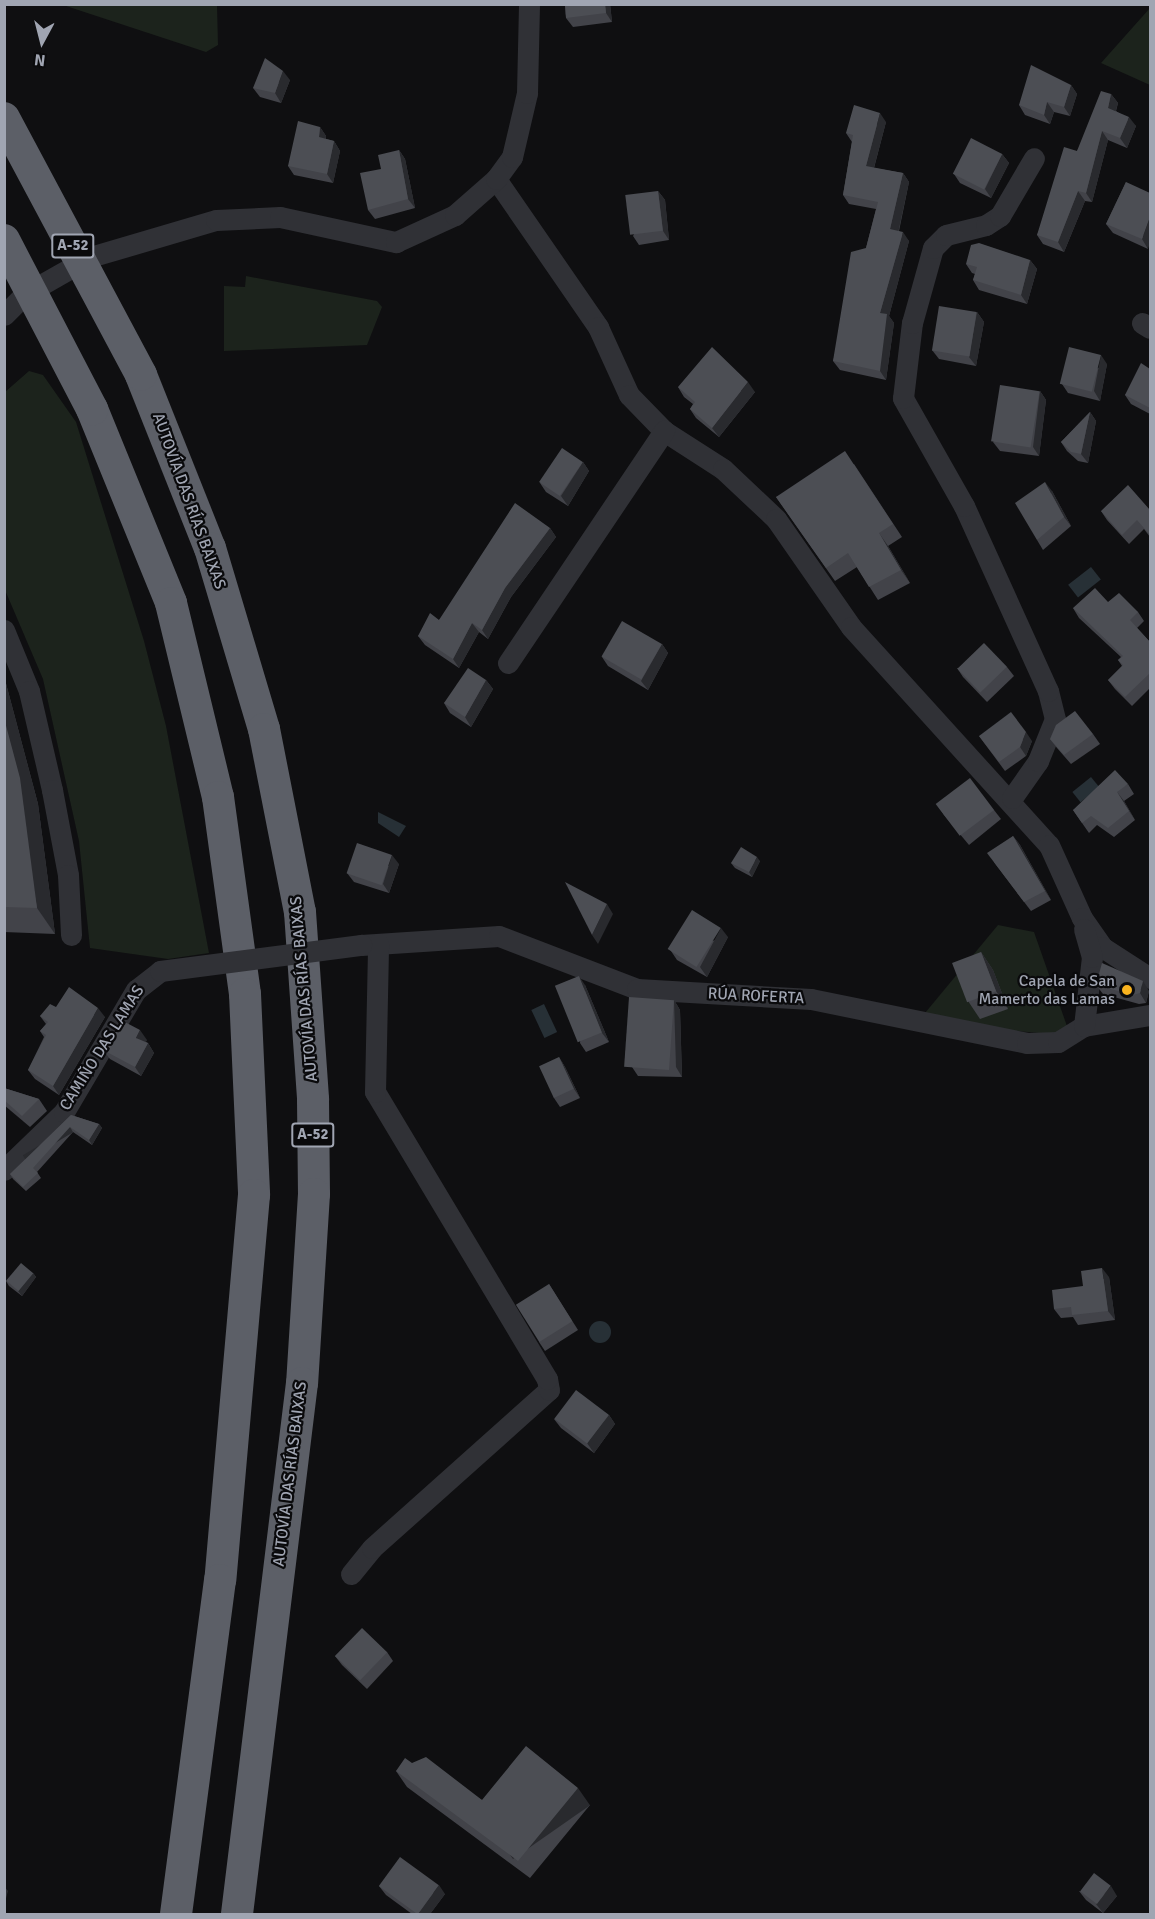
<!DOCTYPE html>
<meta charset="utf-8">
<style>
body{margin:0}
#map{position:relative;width:1155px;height:1919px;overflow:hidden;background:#0f0f11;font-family:Signika,sans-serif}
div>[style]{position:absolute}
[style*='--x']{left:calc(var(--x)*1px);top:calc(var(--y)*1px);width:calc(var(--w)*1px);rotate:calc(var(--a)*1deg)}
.green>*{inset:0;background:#1c231c}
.water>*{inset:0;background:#273036;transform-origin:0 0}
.round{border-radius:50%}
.minor>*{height:21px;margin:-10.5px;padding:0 10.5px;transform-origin:10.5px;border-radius:10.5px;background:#303136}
.highway>*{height:32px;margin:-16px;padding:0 16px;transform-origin:16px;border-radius:16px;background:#5c5f67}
.minor-bridge>*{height:21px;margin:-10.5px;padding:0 10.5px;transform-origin:10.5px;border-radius:10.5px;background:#303136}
.highway-bridge>*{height:32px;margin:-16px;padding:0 16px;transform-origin:16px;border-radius:16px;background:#5c5f67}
.wall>*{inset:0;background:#424349}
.shaded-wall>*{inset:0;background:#292a2e;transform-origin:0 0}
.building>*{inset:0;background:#4c4e54;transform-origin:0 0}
.dots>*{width:16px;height:16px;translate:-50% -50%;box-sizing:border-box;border:3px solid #0a0a0c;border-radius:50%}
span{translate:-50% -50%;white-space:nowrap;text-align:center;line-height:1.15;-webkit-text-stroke:4.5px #0a0a0c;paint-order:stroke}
.shield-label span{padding:2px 4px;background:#0a0a0c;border:2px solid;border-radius:4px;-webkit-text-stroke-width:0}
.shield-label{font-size:15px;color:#a0a5b2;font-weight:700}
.street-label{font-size:16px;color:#a0a5b2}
.poi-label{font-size:16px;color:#a0a5b2}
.right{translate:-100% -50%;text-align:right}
.frame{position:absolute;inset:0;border:6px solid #a0a5b2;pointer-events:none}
.north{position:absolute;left:12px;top:12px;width:60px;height:60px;-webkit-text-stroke:4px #0a0a0c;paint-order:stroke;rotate:187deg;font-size:16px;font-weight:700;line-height:24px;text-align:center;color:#a0a5b2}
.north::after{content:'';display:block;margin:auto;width:21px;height:27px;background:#a0a5b2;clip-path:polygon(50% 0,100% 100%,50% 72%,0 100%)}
</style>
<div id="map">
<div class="green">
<i style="clip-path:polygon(63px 5px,217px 5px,218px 45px,206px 52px)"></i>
<i style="clip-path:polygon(1150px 8px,1150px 85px,1101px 63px)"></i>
<i style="clip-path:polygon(246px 276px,377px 301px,382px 307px,367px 345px,224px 351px,224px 286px,245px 287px)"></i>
<i style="clip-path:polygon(29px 371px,43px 375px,76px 422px,144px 641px,166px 726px,209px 953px,168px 959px,90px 948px,79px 841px,43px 679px,5px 590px,5px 392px)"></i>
<i style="clip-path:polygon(998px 925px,1034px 932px,1068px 1029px,1051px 1034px,979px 1028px,925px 1013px)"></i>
</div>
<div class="water">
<i style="left:1091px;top:567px;width:16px;height:29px;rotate:52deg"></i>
<i style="left:1091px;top:777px;width:13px;height:24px;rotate:51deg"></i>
<i style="clip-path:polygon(378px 812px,406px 826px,399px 837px,378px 823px)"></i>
<i style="left:544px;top:1004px;width:31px;height:14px;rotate:65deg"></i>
<i class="round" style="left:589px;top:1321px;width:22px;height:22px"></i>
</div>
<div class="minor">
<i style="--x:496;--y:179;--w:180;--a:55.4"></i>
<i style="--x:598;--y:327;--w:75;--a:65.5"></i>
<i style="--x:629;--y:395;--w:50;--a:45.8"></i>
<i style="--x:664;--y:431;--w:70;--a:32.8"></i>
<i style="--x:723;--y:469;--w:73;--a:43.3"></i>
<i style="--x:776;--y:519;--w:131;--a:55.2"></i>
<i style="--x:851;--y:627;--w:294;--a:47.8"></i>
<i style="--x:1049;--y:845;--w:80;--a:65.7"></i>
<i style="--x:1082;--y:918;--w:35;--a:55"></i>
<i style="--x:1102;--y:947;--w:57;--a:32.9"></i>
<i style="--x:4;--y:315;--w:30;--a:-45"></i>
<i style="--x:25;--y:294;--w:75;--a:-29.6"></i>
<i style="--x:90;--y:257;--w:131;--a:-16.4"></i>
<i style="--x:216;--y:220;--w:64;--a:-2.7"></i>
<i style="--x:280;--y:217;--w:119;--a:12.2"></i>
<i style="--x:396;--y:242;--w:65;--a:-24.6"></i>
<i style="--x:455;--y:215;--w:55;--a:-41.3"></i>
<i style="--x:496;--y:179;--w:27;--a:-54"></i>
<i style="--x:512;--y:157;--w:66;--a:-76.8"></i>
<i style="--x:527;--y:93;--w:89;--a:-88.7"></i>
<i style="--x:1142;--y:323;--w:9;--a:32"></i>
<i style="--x:4;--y:630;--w:66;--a:67.7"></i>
<i style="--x:29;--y:691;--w:102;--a:76.9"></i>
<i style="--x:52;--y:790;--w:86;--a:79.3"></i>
<i style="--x:68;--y:875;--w:60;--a:87.1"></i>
<i style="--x:508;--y:663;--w:280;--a:-56.1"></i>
<i style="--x:1012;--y:798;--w:45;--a:-54.9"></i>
<i style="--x:1038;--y:761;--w:45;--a:-68"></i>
<i style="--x:1055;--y:719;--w:29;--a:-104"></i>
<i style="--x:1048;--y:691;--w:203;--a:-114.4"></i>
<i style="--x:964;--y:506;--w:124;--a:-119.5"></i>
<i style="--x:903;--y:398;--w:76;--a:-83.2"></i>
<i style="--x:912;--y:323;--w:78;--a:-74.4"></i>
<i style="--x:933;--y:248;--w:18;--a:-45"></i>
<i style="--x:946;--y:235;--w:41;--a:-14"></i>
<i style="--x:986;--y:225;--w:17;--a:-33"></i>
<i style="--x:1000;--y:216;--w:67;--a:-59.6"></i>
<i style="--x:361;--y:945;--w:138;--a:-3.7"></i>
<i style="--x:499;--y:936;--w:148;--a:21"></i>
<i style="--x:637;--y:989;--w:174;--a:3.3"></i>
<i style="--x:811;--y:999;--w:220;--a:11.5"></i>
<i style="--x:1027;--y:1043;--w:31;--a:-2"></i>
<i style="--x:1058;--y:1042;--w:31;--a:-32"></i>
<i style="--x:1084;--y:1026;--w:67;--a:-9.5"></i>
<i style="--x:1084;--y:1026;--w:69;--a:-83.4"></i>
<i style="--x:1092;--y:957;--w:29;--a:-106"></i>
<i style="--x:4;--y:1170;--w:83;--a:-44"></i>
<i style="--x:64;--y:1112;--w:142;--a:-59.5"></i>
<i style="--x:136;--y:990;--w:31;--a:-38"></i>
<i style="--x:351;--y:1574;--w:33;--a:-51"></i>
<i style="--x:372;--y:1548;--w:237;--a:-41.8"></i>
<i style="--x:549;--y:1390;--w:11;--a:-100"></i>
<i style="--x:547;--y:1379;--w:335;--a:-120.9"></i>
<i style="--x:375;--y:1092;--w:148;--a:-88.8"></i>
</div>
<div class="highway">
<i style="--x:141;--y:375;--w:186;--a:68.3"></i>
<i style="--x:210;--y:548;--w:189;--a:73.4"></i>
<i style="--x:264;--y:729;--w:187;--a:78.9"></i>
<i style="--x:300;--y:912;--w:188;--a:86"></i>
<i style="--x:313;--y:1100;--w:94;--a:89.4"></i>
<i style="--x:314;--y:1194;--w:189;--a:93.6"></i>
<i style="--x:302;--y:1383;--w:535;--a:96.98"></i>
<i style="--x:92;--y:409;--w:209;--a:67.8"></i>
<i style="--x:171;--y:603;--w:200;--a:76.4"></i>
<i style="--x:218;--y:797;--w:199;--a:82.2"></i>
<i style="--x:245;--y:994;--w:201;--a:87.4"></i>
<i style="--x:254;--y:1195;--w:386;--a:95"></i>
<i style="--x:220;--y:1580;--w:337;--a:97.5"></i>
</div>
<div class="minor-bridge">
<i style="--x:160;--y:971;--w:203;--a:-7.4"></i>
</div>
<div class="highway-bridge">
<i style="--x:4;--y:118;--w:291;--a:61.9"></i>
<i style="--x:4;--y:240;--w:191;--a:62.5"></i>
</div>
<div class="wall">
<i style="clip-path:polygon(565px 4px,610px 4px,612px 22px,573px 27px,566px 18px)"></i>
<i style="clip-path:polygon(290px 80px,281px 103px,260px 97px,253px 88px)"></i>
<i style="clip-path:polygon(1071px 85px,1077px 94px,1070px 116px,1054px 112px,1050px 124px,1025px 115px,1019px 105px)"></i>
<i style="clip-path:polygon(1111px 94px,1118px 103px,1116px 111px,1136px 126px,1127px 148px,1108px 140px,1092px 202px,1085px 201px,1064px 252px,1043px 244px,1037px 235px,1077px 151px)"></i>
<i style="clip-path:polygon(886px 122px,874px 168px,903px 173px,909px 182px,899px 231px,909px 241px,889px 316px,894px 323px,886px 380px,840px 370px,833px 361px,866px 248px,876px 209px,849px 204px,843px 195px,852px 142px,846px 133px)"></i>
<i style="clip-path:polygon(320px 127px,326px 136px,326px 139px,334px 141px,340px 151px,333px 183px,294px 175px,288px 166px)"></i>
<i style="clip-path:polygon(399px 150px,405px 159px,415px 208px,375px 219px,368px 210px)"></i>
<i style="clip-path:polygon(1002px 154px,1009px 163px,991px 198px,960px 183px,954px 174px)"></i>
<i style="clip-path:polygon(1126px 182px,1148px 249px,1113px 233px,1106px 224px)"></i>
<i style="clip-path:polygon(658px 191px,665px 200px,669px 240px,639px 245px,633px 236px)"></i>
<i style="clip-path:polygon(1030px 260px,1037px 269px,1027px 304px,979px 290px,973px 280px,975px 274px,972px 273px,966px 264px)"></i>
<i style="clip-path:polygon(977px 312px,984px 322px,976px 366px,939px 359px,932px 350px)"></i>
<i style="clip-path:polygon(1107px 364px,1100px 401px,1068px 393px,1062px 384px)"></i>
<i style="clip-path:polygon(1150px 369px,1150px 414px,1131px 404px,1125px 395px)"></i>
<i style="clip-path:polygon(678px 387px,755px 392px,719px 437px,696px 418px,690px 409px,693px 404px,684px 397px)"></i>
<i style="clip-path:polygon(1040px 391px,1046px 400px,1039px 456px,1000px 451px,993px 442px)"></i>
<i style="clip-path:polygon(1090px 412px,1096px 421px,1088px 463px,1078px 461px,1067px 451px,1061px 442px)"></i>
<i style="clip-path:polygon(583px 462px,589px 471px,568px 506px,546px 492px,540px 483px)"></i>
<i style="clip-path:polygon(854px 464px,902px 537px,888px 546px,910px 583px,878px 600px,857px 567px,835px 581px,776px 497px)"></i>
<i style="clip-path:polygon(1052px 491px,1071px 526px,1043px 550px,1037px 540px)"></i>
<i style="clip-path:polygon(1150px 510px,1150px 537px,1144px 529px,1129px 544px,1107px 520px,1101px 511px)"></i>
<i style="clip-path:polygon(550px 528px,556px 537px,511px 597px,488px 639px,479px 632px,459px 668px,425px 645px,418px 636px,439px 620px)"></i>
<i style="clip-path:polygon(1108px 602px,1138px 612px,1144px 621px,1137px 628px,1150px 642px,1150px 688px,1132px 706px,1115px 689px,1108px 680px,1122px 666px,1118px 660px,1121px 657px,1079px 618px,1073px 608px)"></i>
<i style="clip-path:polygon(662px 644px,668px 653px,648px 690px,608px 666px,602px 657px)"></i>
<i style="clip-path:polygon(1007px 667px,1014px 676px,987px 702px,963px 677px,957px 668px)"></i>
<i style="clip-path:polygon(4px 676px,38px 804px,55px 934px,4px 932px)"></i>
<i style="clip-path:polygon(486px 680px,493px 689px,471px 727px,450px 713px,444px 703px)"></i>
<i style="clip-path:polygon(1093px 734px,1100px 744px,1071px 764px,1057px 748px,1050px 739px)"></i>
<i style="clip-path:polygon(979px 736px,1032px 741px,1026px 756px,1005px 771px)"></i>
<i style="clip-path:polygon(1128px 784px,1134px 794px,1124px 801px,1135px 820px,1114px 837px,1097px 825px,1089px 833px,1073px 810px)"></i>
<i style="clip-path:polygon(938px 806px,994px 810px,1001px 819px,969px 845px,944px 815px)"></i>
<i style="clip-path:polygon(1013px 836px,1020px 845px,1051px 900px,1031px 911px,994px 862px)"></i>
<i style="clip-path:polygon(760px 861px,752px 877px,735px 868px,731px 863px)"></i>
<i style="clip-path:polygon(399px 864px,389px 893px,354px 882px,347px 873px)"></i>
<i style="clip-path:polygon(728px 937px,707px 977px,677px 960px,671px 951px)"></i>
<i style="clip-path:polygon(981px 952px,993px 970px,1008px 1009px,980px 1019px,968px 1001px)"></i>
<i style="clip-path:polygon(585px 985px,609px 1042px,586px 1052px,580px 1043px)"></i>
<i style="clip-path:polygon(1096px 985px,1149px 991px,1146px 1003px,1139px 1004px,1103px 994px)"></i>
<i style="clip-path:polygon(674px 1000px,680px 1010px,682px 1077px,638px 1076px,632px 1067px)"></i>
<i style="clip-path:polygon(56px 1007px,105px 1017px,59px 1095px,35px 1079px,28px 1070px,44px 1037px,40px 1031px,46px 1024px,40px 1016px)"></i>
<i style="clip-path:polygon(147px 1040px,145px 1042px,148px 1043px,154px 1053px,141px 1076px,110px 1059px,103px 1050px)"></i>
<i style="clip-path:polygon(559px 1057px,565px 1067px,580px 1098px,560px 1107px,554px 1098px)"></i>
<i style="clip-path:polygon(4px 1088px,39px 1099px,47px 1111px,30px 1127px,4px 1105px)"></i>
<i style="clip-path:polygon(71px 1115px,99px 1124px,102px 1128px,92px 1145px,73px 1132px,37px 1172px,41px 1178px,26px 1191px,13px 1179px,10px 1174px)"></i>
<i style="clip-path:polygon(33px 1273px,36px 1277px,22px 1296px,9px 1286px,6px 1281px)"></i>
<i style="clip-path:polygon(1109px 1277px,1115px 1320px,1078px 1325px,1073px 1317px,1061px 1318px,1054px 1309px,1083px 1286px)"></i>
<i style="clip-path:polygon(549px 1284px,578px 1330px,545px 1351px,539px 1342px)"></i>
<i style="clip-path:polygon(609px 1415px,615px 1424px,594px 1453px,561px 1428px,554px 1419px)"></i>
<i style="clip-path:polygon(387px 1652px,393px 1661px,367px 1689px,342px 1665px,335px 1656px)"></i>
<i style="clip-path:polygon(412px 1763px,482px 1800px,590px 1805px,530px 1878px,407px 1787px,396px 1771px)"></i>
<i style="clip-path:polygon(379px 1886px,445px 1894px,430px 1914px,412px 1914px,386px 1895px)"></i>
<i style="clip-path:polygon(1079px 1891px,1117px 1896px,1103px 1913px,1086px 1900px)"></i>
</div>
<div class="shaded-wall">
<i style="clip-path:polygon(605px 4px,610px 4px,612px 22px,606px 13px)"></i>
<i style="clip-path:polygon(283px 71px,290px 80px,281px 103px,275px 93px)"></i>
<i style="clip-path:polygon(1071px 85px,1077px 94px,1070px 116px,1064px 107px)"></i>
<i style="clip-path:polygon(1111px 94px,1118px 103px,1114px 117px,1108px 108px)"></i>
<i style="clip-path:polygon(1047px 102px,1054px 112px,1050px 124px,1044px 115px)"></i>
<i style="clip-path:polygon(880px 113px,886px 122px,872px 175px,866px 166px)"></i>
<i style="clip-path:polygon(1129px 117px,1136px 126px,1127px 148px,1120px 138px)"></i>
<i style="clip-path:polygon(320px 127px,326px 136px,325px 147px,319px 137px)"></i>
<i style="clip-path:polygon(1102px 131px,1108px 140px,1092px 202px,1086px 193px)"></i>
<i style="clip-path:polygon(334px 141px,340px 151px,333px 183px,327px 174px)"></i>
<i style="clip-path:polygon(399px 150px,405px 159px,415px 208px,408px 199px)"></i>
<i style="clip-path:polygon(1002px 154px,1009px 163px,991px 198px,985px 189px)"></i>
<i style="clip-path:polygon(903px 173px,909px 182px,897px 238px,890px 229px)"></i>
<i style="clip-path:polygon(658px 191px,665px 200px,669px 240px,663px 231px)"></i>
<i style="clip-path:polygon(1078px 191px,1085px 201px,1064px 252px,1058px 242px)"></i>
<i style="clip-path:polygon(1150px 217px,1150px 243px,1148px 249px,1142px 239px)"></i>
<i style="clip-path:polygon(903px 232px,909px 241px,889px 316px,894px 323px,886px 380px,880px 371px,880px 313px)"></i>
<i style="clip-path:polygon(1030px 260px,1037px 269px,1027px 304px,1021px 295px)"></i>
<i style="clip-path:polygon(977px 312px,984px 322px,976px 366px,969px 357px)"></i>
<i style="clip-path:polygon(1101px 355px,1107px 364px,1100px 401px,1094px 391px)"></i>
<i style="clip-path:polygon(748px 382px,755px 392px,719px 437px,712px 428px)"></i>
<i style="clip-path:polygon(1040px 391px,1046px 400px,1039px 456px,1033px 447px)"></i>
<i style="clip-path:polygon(1090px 412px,1096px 421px,1088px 463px,1081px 454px)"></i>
<i style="clip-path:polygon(583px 462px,589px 471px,568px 506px,561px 496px)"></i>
<i style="clip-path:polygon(1045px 482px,1052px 491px,1071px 526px,1064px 517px)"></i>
<i style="clip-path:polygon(550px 528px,556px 537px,511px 597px,488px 639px,482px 630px,505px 588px)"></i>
<i style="clip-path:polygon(879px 533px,888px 546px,910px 583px,901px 570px)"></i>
<i style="clip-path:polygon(472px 623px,479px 632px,459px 668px,453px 659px)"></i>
<i style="clip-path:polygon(662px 644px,668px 653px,648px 690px,641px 681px)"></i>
<i style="clip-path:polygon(4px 676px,38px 804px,55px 934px,37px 908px,4px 718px)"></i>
<i style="clip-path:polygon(486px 680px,493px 689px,471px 727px,465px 717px)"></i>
<i style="clip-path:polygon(1026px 732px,1032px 741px,1026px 756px,1020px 747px)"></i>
<i style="clip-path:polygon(1117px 792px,1124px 801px,1135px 820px,1129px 811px)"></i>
<i style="clip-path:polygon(1013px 836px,1020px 845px,1051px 900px,1045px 891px)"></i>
<i style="clip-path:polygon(392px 855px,399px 864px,389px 893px,383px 884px)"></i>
<i style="clip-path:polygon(757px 857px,760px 861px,752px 877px,749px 872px)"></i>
<i style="clip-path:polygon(607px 904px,613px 914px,598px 944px,592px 935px)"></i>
<i style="clip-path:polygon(721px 928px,728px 937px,707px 977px,700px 967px)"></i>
<i style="clip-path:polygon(981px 952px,993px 970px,1008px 1009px,996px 991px)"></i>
<i style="clip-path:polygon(579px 976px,585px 985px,609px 1042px,602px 1033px)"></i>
<i style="clip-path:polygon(1143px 981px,1149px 991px,1146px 1003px,1140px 993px)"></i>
<i style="clip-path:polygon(674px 1000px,680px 1010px,682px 1077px,676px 1067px)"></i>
<i style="clip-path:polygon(98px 1008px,105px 1017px,59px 1095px,53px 1086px)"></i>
<i style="clip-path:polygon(140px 1030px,147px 1040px,143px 1047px,136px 1038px)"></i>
<i style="clip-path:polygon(148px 1043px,154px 1053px,141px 1076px,135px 1067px)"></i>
<i style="clip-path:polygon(559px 1057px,565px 1067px,580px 1098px,574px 1089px)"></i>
<i style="clip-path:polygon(99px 1124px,102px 1128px,92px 1145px,89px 1140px)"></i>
<i style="left:70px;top:1127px;width:6px;height:55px;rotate:59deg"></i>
<i style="clip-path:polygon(1102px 1268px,1109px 1277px,1115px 1320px,1108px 1311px)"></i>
<i style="clip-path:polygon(33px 1273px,36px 1277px,22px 1296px,18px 1291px)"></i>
<i style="clip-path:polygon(609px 1415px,615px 1424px,594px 1453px,587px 1443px)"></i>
<i style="left:578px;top:1788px;width:21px;height:94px;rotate:55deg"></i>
<i style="clip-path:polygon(439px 1885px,445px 1894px,430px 1914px,418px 1914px)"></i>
<i style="clip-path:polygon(4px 1886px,8px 1891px,4px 1906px)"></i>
<i style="clip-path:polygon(1111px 1886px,1117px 1896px,1103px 1913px,1096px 1904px)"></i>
</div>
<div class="building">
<i style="clip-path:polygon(565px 4px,605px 4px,606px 13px,566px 18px)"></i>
<i style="clip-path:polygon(265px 58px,283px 71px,275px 93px,253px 88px)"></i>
<i style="clip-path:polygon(1031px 65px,1071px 85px,1064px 107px,1047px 102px,1044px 115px,1019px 105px)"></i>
<i style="clip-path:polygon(1101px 91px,1111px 94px,1108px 108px,1129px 117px,1120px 138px,1102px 131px,1086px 193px,1078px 191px,1058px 242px,1037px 235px,1064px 147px,1077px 151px)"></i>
<i style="clip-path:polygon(854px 105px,880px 113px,866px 166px,903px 173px,890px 229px,903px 232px,880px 313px,887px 314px,880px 371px,833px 361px,851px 252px,866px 248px,878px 202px,843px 195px,853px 135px,846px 133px)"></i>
<i style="clip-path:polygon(298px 121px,320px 127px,319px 137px,334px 141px,327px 174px,288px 166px)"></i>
<i style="left:971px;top:138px;width:35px;height:40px;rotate:27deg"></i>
<i style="clip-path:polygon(399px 150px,408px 199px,368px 210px,360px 173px,381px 169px,378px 155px)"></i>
<i style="clip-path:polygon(1126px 182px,1150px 193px,1150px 217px,1142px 239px,1106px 224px)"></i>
<i style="left:658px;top:191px;width:40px;height:33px;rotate:83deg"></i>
<i style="clip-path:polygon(979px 243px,1030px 260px,1021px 295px,973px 280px,977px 267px,966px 264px,971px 245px)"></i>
<i style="left:939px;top:306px;width:38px;height:45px;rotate:9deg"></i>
<i style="clip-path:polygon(712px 347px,748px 382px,712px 428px,690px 409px,695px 402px,678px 387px)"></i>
<i style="left:1069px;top:347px;width:33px;height:38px;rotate:14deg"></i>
<i style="clip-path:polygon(1141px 363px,1150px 369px,1150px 408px,1125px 395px)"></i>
<i style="left:1000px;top:385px;width:40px;height:57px;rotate:9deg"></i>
<i style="clip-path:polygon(1090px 412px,1081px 454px,1071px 452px,1061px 442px)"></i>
<i style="left:562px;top:448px;width:25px;height:41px;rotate:34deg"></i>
<i style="clip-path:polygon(845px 451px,893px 524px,879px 533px,901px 570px,869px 587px,848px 553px,826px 568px,776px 497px)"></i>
<i style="clip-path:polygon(1045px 482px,1064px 517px,1037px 540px,1015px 503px)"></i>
<i style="clip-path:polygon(1128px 485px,1150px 510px,1150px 535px,1137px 520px,1122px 535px,1101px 511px)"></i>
<i style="clip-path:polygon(515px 503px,550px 528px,505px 588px,482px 630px,472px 623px,453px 659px,418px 636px,430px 613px,439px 620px)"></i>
<i style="clip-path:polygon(1095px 588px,1108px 602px,1119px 593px,1138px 612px,1130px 620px,1150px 642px,1150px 673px,1125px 697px,1108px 680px,1123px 665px,1118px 660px,1123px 656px,1073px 608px)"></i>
<i style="left:622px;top:621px;width:46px;height:41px;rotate:30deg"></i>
<i style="left:984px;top:643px;width:33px;height:37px;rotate:46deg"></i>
<i style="clip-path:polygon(468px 668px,486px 680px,465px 717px,444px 703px)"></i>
<i style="clip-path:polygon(1075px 711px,1093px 734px,1064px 755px,1050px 739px,1056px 725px)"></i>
<i style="clip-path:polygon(1011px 712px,1026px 732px,1020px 747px,999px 762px,979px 736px)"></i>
<i style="clip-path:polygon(4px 718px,20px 778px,37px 908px,4px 907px)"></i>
<i style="clip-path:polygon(1115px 770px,1128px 784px,1117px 792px,1129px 811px,1108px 828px,1091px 816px,1082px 823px,1073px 810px)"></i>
<i style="left:970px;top:778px;width:40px;height:43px;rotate:53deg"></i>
<i style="clip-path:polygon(1013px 836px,1045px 891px,1024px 902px,987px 853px)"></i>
<i style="left:357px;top:843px;width:37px;height:32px;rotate:19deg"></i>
<i style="clip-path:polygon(741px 847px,757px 857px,749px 872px,731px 863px)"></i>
<i style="clip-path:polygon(565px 882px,607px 904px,592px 935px)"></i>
<i style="left:692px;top:910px;width:34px;height:46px;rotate:32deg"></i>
<i style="left:981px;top:952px;width:42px;height:31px;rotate:69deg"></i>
<i style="clip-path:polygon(1102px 963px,1143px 981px,1140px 993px,1133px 995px,1096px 985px)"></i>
<i style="left:579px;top:976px;width:61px;height:26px;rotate:68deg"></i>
<i style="clip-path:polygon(69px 987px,98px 1008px,53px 1086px,28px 1070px,46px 1035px,40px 1031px,48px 1022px,40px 1016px,50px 1004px,56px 1007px)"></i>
<i style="left:629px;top:997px;width:45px;height:70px;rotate:4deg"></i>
<i style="clip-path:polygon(121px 1020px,140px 1030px,136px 1038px,148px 1043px,135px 1067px,103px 1050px)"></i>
<i style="left:559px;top:1057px;width:35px;height:22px;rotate:65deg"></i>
<i style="clip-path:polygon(4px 1088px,39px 1099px,22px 1116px,4px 1100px)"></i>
<i style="clip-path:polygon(71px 1115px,99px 1124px,89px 1140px,70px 1127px,33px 1168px,38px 1173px,23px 1187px,10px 1174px)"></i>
<i style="left:21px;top:1263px;width:16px;height:23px;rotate:40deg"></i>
<i style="clip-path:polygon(1102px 1268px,1108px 1311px,1072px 1315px,1071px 1307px,1054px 1309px,1052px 1290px,1083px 1286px,1081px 1271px)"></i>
<i style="left:549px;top:1284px;width:44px;height:39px;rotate:58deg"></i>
<i style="left:576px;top:1390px;width:41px;height:36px;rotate:37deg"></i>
<i style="left:362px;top:1628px;width:35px;height:39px;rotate:44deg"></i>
<i style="clip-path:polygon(526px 1746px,578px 1788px,518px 1861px,396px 1771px,405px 1758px,412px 1763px,426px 1757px,482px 1800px)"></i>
<i style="left:400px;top:1857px;width:48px;height:36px;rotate:36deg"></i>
<i style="left:1094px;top:1873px;width:21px;height:23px;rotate:37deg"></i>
</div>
<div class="dots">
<i style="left:1127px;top:990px;background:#f9b31f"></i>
</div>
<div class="shield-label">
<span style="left:73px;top:246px">A-52</span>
<span style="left:313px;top:1135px">A-52</span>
</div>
<div class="street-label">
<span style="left:189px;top:501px;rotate:70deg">AUTOVÍA DAS RÍAS BAIXAS</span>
<span style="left:304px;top:989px;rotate:-95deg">AUTOVÍA DAS RÍAS BAIXAS</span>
<span style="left:756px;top:996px;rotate:3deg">RÚA ROFERTA</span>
<span style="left:102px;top:1048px;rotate:-58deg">CAMIÑO DAS LAMAS</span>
<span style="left:290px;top:1474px;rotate:-83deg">AUTOVÍA DAS RÍAS BAIXAS</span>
</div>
<div class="poi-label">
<span class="right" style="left:1115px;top:990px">Capela de San<br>Mamerto das Lamas</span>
</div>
<div class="frame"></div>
<div class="north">N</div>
</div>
